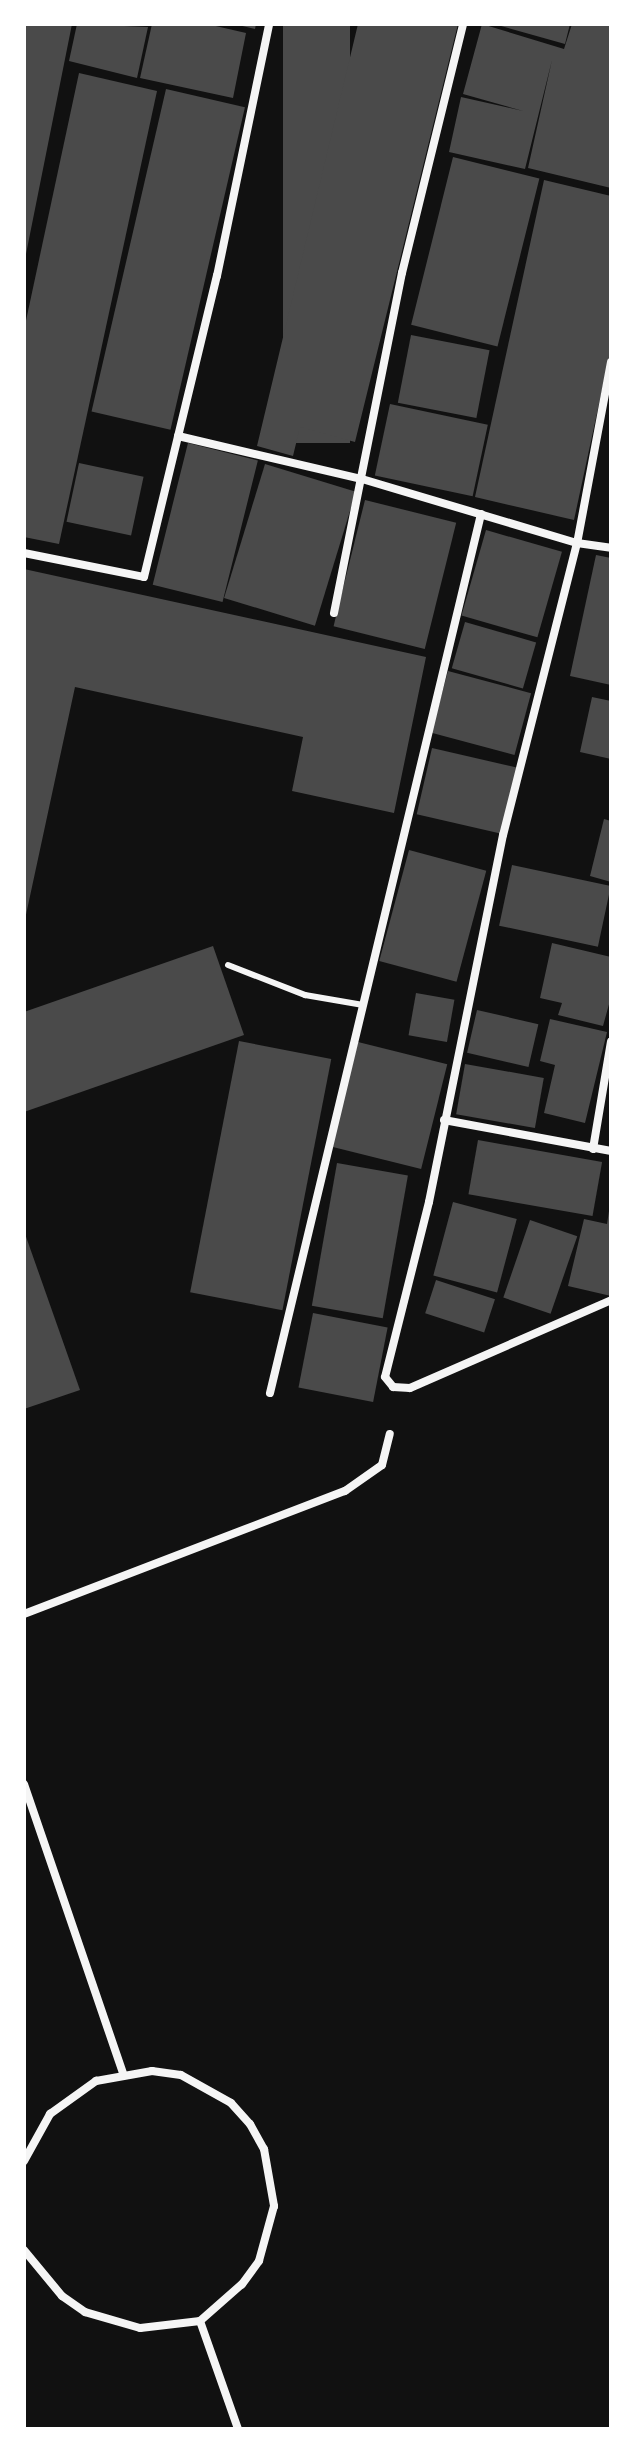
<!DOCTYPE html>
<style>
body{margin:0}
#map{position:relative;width:635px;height:2453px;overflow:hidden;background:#111;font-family:Lato,sans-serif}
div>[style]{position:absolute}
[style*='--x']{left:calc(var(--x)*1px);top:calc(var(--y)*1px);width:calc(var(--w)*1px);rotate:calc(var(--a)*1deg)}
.building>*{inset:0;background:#4a4a4a;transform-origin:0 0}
.service>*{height:6px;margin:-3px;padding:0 3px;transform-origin:3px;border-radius:3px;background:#f5f5f5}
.minor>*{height:8px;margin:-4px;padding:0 4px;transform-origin:4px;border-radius:4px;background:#f5f5f5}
span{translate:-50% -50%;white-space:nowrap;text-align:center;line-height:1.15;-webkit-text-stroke:6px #fff;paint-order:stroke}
.frame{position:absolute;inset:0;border:26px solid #fff;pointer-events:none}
</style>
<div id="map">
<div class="building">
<i style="clip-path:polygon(24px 24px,72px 24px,25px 259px,24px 258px)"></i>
<i style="clip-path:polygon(77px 24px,148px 27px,137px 78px,69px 61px)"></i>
<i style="clip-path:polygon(152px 24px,207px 24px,246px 33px,233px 98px,140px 78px)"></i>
<i style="clip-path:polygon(234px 24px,256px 24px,255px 29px)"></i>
<i style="left:283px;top:24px;width:67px;height:419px"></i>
<i style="clip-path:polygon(358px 24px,458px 24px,355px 442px,300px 427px,293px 456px,257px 446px)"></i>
<i style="clip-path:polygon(482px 24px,564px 49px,572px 24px,611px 24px,611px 188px,528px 168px,552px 60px,525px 169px,449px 152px,461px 97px,523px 111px,463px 94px)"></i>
<i style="clip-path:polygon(494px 24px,570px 24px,565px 44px)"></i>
<i style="clip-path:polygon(79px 73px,157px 91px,59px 544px,24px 537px,24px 330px)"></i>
<i style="left:166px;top:89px;width:81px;height:331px;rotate:13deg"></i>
<i style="left:453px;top:157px;width:89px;height:173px;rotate:14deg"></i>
<i style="clip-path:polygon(544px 180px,611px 196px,611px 348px,574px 520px,475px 497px)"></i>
<i style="left:411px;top:335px;width:80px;height:69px;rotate:11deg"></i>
<i style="left:390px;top:404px;width:100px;height:73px;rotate:12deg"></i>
<i style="left:188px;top:443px;width:72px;height:146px;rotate:14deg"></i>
<i style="left:79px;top:463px;width:66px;height:60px;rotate:12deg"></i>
<i style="left:265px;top:464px;width:95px;height:140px;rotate:17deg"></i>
<i style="left:365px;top:500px;width:94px;height:130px;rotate:14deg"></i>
<i style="left:486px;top:530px;width:79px;height:89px;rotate:16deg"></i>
<i style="clip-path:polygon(596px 555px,611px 558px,611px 685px,570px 676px)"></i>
<i style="clip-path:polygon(24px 569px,426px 657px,394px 813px,292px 791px,303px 737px,75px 687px,24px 924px)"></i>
<i style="left:465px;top:622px;width:74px;height:48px;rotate:16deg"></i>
<i style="left:448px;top:671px;width:86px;height:64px;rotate:15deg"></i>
<i style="clip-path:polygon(592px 697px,611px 701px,611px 759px,580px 752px)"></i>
<i style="left:432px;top:748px;width:87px;height:68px;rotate:13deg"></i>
<i style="clip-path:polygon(604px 819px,611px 821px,611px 882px,590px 876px)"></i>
<i style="left:409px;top:850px;width:80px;height:115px;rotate:15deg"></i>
<i style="left:512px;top:865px;width:101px;height:62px;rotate:12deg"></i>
<i style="clip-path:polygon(552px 943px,611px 957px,611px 997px,603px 1026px,558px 1015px,562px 1003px,540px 998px)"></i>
<i style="clip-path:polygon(213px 946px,244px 1035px,24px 1112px,24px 1012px)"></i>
<i style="left:416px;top:993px;width:39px;height:43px;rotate:10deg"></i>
<i style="left:477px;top:1010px;width:63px;height:44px;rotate:13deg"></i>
<i style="clip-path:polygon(550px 1019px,607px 1032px,585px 1123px,544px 1113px,555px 1065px,540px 1061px)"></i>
<i style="left:239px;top:1041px;width:94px;height:256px;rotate:11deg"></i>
<i style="left:358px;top:1042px;width:92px;height:108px;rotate:14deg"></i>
<i style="left:465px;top:1064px;width:80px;height:51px;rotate:10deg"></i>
<i style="left:478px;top:1140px;width:126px;height:55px;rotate:10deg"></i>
<i style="left:337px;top:1163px;width:72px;height:145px;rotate:10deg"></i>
<i style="left:453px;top:1202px;width:66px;height:76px;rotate:15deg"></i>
<i style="clip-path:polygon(609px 1211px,611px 1296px,568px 1286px,584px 1219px,607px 1224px)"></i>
<i style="left:530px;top:1220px;width:50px;height:82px;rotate:19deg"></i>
<i style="clip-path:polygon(24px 1231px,80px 1390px,24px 1409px)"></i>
<i style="left:436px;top:1280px;width:62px;height:35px;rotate:18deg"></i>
<i style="left:313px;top:1313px;width:76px;height:76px;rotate:11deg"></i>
</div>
<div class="service">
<i style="--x:228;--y:965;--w:83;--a:21.3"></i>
<i style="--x:305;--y:995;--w:59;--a:9.8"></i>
</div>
<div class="minor">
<i style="--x:611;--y:362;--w:184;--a:100.6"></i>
<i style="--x:577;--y:543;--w:301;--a:104.2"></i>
<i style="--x:503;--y:835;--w:374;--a:101.4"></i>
<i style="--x:429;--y:1202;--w:180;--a:104.1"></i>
<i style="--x:385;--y:1377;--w:13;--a:51"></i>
<i style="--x:393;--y:1387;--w:17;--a:3"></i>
<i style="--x:410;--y:1388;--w:219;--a:-23.6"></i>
<i style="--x:178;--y:436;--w:189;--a:13.2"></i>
<i style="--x:362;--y:479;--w:224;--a:16.6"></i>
<i style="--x:577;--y:543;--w:34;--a:8"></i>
<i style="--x:24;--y:553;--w:122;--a:11.3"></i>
<i style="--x:144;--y:577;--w:310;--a:-76.4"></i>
<i style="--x:217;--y:276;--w:257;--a:-78.3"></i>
<i style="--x:334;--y:613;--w:347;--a:-78.7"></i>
<i style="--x:402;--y:273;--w:256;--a:-76.2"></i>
<i style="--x:444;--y:1120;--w:170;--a:10.5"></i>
<i style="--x:593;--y:1149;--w:109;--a:-80.5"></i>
<i style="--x:270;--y:1393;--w:904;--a:-76.5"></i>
<i style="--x:24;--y:1614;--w:344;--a:-21"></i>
<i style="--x:345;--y:1491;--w:45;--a:-35.1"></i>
<i style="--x:382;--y:1465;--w:32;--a:-76"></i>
<i style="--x:24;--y:1784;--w:305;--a:71.1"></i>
<i style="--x:24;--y:2161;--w:54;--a:-61"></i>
<i style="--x:50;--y:2114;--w:57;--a:-35.7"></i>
<i style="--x:96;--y:2081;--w:57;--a:-10.1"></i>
<i style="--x:152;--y:2071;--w:29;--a:8"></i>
<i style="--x:181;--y:2075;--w:57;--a:29.2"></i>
<i style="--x:231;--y:2103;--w:28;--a:48"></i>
<i style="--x:250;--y:2124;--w:29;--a:61"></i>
<i style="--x:264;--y:2149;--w:58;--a:80"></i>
<i style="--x:274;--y:2206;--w:57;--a:105.3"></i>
<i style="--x:259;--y:2261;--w:29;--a:126"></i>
<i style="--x:242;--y:2284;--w:56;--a:138.6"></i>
<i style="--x:200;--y:2321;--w:60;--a:173.3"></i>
<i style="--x:140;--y:2328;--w:57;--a:-163.8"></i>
<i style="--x:85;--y:2312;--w:28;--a:-145"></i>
<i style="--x:62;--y:2296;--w:60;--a:-129.6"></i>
<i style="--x:200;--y:2321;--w:114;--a:70.6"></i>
</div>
<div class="frame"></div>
</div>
